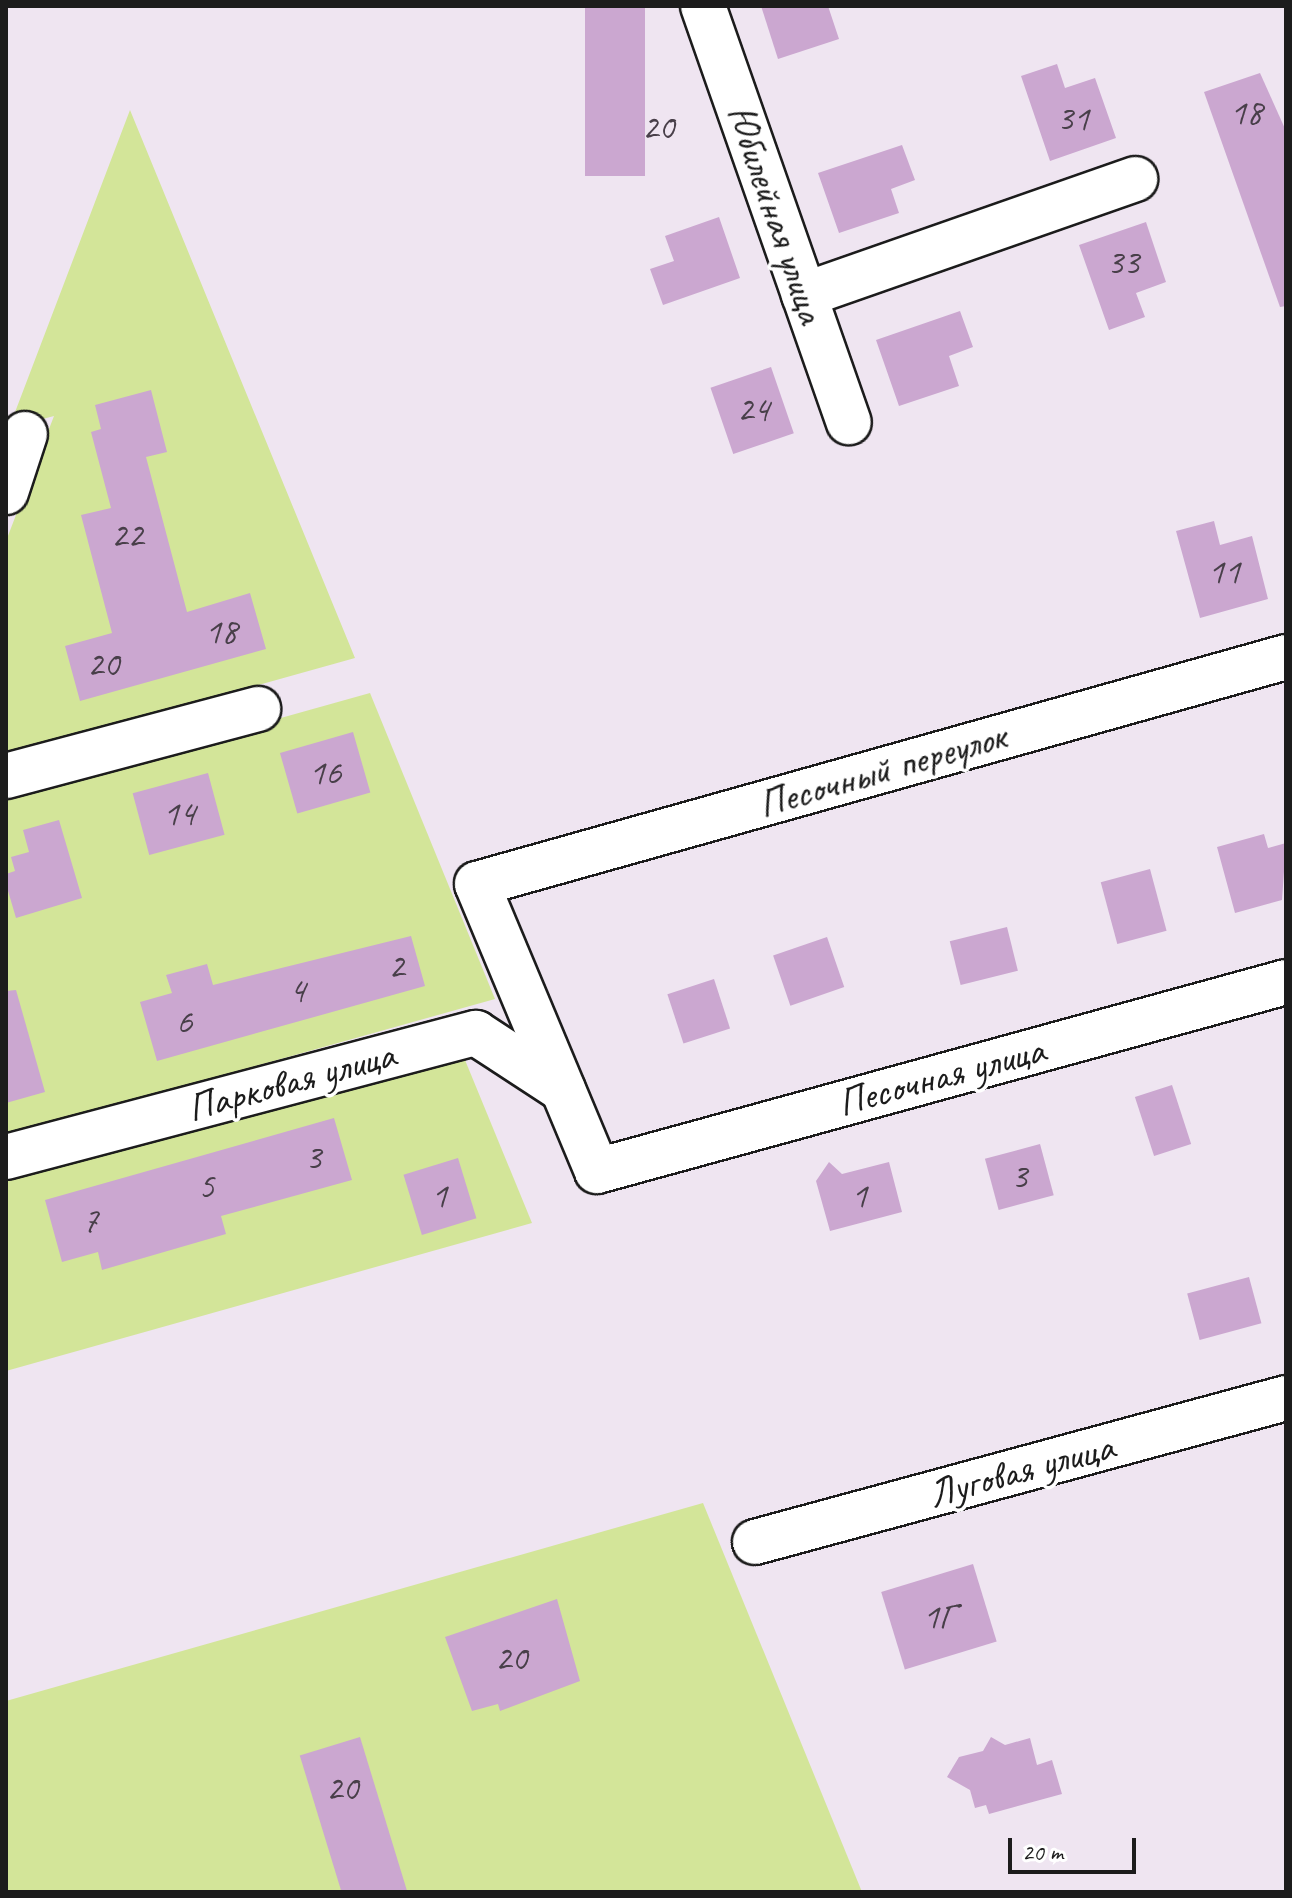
<!DOCTYPE html>
<meta charset="utf-8">
<style>
body{margin:0}
#map{position:relative;width:1292px;height:1898px;overflow:hidden;background:#efe5f1;font-family:Caveat,sans-serif}
div>[style]{position:absolute}
[style*='--x']{left:calc(var(--x)*1px);top:calc(var(--y)*1px);width:calc(var(--w)*1px);rotate:calc(var(--a)*1deg)}
.green>*{inset:0;background:#d3e599}
.building>*{inset:0;background:#cba7d0;transform-origin:0 0}
.roads{filter:drop-shadow(2px 0 #1c1c1c) drop-shadow(-2px 0 #1c1c1c) drop-shadow(0 2px #1c1c1c) drop-shadow(0 -2px #1c1c1c)}
.minor>*{height:44px;margin:-22px;padding:0 22px;transform-origin:22px;border-radius:22px;background:#fff}
span{translate:-50% -50%;white-space:nowrap;text-align:center;line-height:1.15;-webkit-text-stroke:7px #fff;paint-order:stroke}
.number-label{font-size:36px;color:#483f49}
.number-label span{-webkit-text-stroke-width:0}
.street-label{font-size:40px;color:#1c1c1c}
.frame{position:absolute;inset:0;border:8px solid #1c1c1c;pointer-events:none}
.scale{position:absolute;left:1008px;top:1838px;width:128px;height:36px;box-sizing:border-box;border:4px solid #1c1c1c;border-top:0;padding-left:10px;font-size:24px;line-height:28px;white-space:nowrap;color:#1c1c1c;-webkit-text-stroke:6px #fff;paint-order:stroke}
</style>
<div id="map">
<div class="green">
<i style="clip-path:polygon(130px 110px,355px 658px,6px 756px,6px 541px,54px 416px,9px 428px)"></i>
<i style="clip-path:polygon(370px 693px,495px 999px,6px 1136px,6px 795px)"></i>
<i style="clip-path:polygon(448px 1052px,465px 1060px,532px 1223px,6px 1371px,6px 1176px)"></i>
<i style="clip-path:polygon(703px 1503px,862px 1892px,6px 1892px,6px 1701px)"></i>
</div>
<div class="building">
<i style="left:585px;top:6px;width:60px;height:170px"></i>
<i style="clip-path:polygon(761px 6px,828px 6px,839px 39px,778px 59px)"></i>
<i style="clip-path:polygon(1057px 64px,1065px 88px,1095px 78px,1116px 138px,1050px 161px,1021px 76px)"></i>
<i style="clip-path:polygon(1260px 73px,1286px 131px,1286px 306px,1280px 307px,1204px 92px)"></i>
<i style="clip-path:polygon(902px 145px,915px 180px,891px 189px,899px 213px,839px 233px,818px 173px)"></i>
<i style="clip-path:polygon(719px 217px,740px 278px,663px 305px,650px 269px,674px 261px,665px 236px)"></i>
<i style="clip-path:polygon(1146px 222px,1166px 282px,1136px 293px,1145px 317px,1109px 330px,1079px 245px)"></i>
<i style="clip-path:polygon(960px 311px,973px 347px,949px 356px,959px 386px,899px 406px,876px 340px)"></i>
<i style="left:771px;top:367px;width:70px;height:64px;rotate:71deg"></i>
<i style="clip-path:polygon(151px 390px,167px 452px,146px 457px,187px 612px,250px 593px,266px 649px,80px 701px,65px 646px,112px 633px,81px 515px,111px 508px,91px 432px,101px 429px,95px 405px)"></i>
<i style="clip-path:polygon(1214px 521px,1220px 545px,1252px 536px,1268px 599px,1200px 618px,1176px 531px)"></i>
<i style="left:353px;top:732px;width:63px;height:76px;rotate:74deg"></i>
<i style="left:208px;top:773px;width:64px;height:78px;rotate:75deg"></i>
<i style="clip-path:polygon(59px 820px,82px 898px,16px 918px,6px 884px,6px 874px,15px 871px,11px 857px,29px 852px,23px 830px)"></i>
<i style="clip-path:polygon(1264px 834px,1268px 848px,1286px 843px,1282px 900px,1235px 913px,1217px 847px)"></i>
<i style="left:1150px;top:869px;width:64px;height:51px;rotate:75deg"></i>
<i style="left:1007px;top:927px;width:45px;height:59px;rotate:76deg"></i>
<i style="clip-path:polygon(411px 936px,425px 986px,157px 1061px,140px 1002px,172px 993px,166px 975px,207px 964px,213px 985px)"></i>
<i style="left:827px;top:937px;width:53px;height:57px;rotate:71deg"></i>
<i style="left:714px;top:979px;width:52px;height:49px;rotate:72deg"></i>
<i style="clip-path:polygon(16px 990px,45px 1092px,6px 1103px,6px 991px)"></i>
<i style="left:1172px;top:1085px;width:62px;height:39px;rotate:72deg"></i>
<i style="clip-path:polygon(334px 1118px,352px 1180px,221px 1216px,226px 1234px,102px 1270px,98px 1252px,62px 1262px,45px 1200px)"></i>
<i style="left:1040px;top:1144px;width:53px;height:57px;rotate:75deg"></i>
<i style="left:458px;top:1158px;width:63px;height:57px;rotate:73deg"></i>
<i style="clip-path:polygon(829px 1162px,842px 1174px,889px 1162px,902px 1212px,830px 1231px,816px 1181px)"></i>
<i style="left:1249px;top:1277px;width:48px;height:64px;rotate:75deg"></i>
<i style="left:973px;top:1564px;width:81px;height:96px;rotate:73deg"></i>
<i style="clip-path:polygon(557px 1599px,580px 1681px,500px 1711px,498px 1704px,472px 1711px,445px 1637px)"></i>
<i style="left:360px;top:1737px;width:162px;height:63px;rotate:73deg"></i>
<i style="clip-path:polygon(991px 1737px,1005px 1745px,1030px 1738px,1037px 1765px,1052px 1760px,1062px 1794px,989px 1814px,986px 1805px,975px 1808px,970px 1790px,947px 1777px,959px 1757px,983px 1751px)"></i>
</div>
<div class="roads">
<div class="minor">
<i style="--x:703;--y:6;--w:441;--a:70.7"></i>
<i style="--x:804;--y:295;--w:351;--a:-19.3"></i>
<i style="--x:6;--y:492;--w:61;--a:-71.9"></i>
<i style="--x:1286;--y:657;--w:840;--a:164.33"></i>
<i style="--x:477;--y:884;--w:311;--a:67.3"></i>
<i style="--x:597;--y:1171;--w:714;--a:-15.34"></i>
<i style="--x:6;--y:776;--w:261;--a:-14.9"></i>
<i style="--x:6;--y:1157;--w:486;--a:-14.8"></i>
<i style="--x:476;--y:1033;--w:104;--a:33.2"></i>
<i style="--x:755;--y:1542;--w:550;--a:-15.17"></i>
</div>
</div>
<div class="number-label">
<span style="left:1246px;top:113px">18</span>
<span style="left:1073px;top:119px">31</span>
<span style="left:658px;top:128px">20</span>
<span style="left:1123px;top:263px">33</span>
<span style="left:753px;top:410px">24</span>
<span style="left:127px;top:536px">22</span>
<span style="left:1224px;top:572px">11</span>
<span style="left:221px;top:632px">18</span>
<span style="left:103px;top:665px">20</span>
<span style="left:325px;top:773px">16</span>
<span style="left:179px;top:814px">14</span>
<span style="left:396px;top:967px">2</span>
<span style="left:297px;top:991px">4</span>
<span style="left:184px;top:1022px">6</span>
<span style="left:313px;top:1158px">3</span>
<span style="left:1019px;top:1177px">3</span>
<span style="left:206px;top:1187px">5</span>
<span style="left:439px;top:1196px">1</span>
<span style="left:859px;top:1196px">1</span>
<span style="left:90px;top:1221px">7</span>
<span style="left:939px;top:1617px">1Г</span>
<span style="left:511px;top:1659px">20</span>
<span style="left:342px;top:1789px">20</span>
</div>
<div class="street-label">
<span style="left:776px;top:214px;rotate:71deg">Юбилейная улица</span>
<span style="left:882px;top:770px;rotate:-16deg">Песочный переулок</span>
<span style="left:941px;top:1076px;rotate:-15deg">Песочная улица</span>
<span style="left:291px;top:1081px;rotate:-15deg">Парковая улица</span>
<span style="left:1021px;top:1470px;rotate:-15deg">Луговая улица</span>
</div>
<div class="frame"></div>
<div class="scale">20 m</div>
</div>
